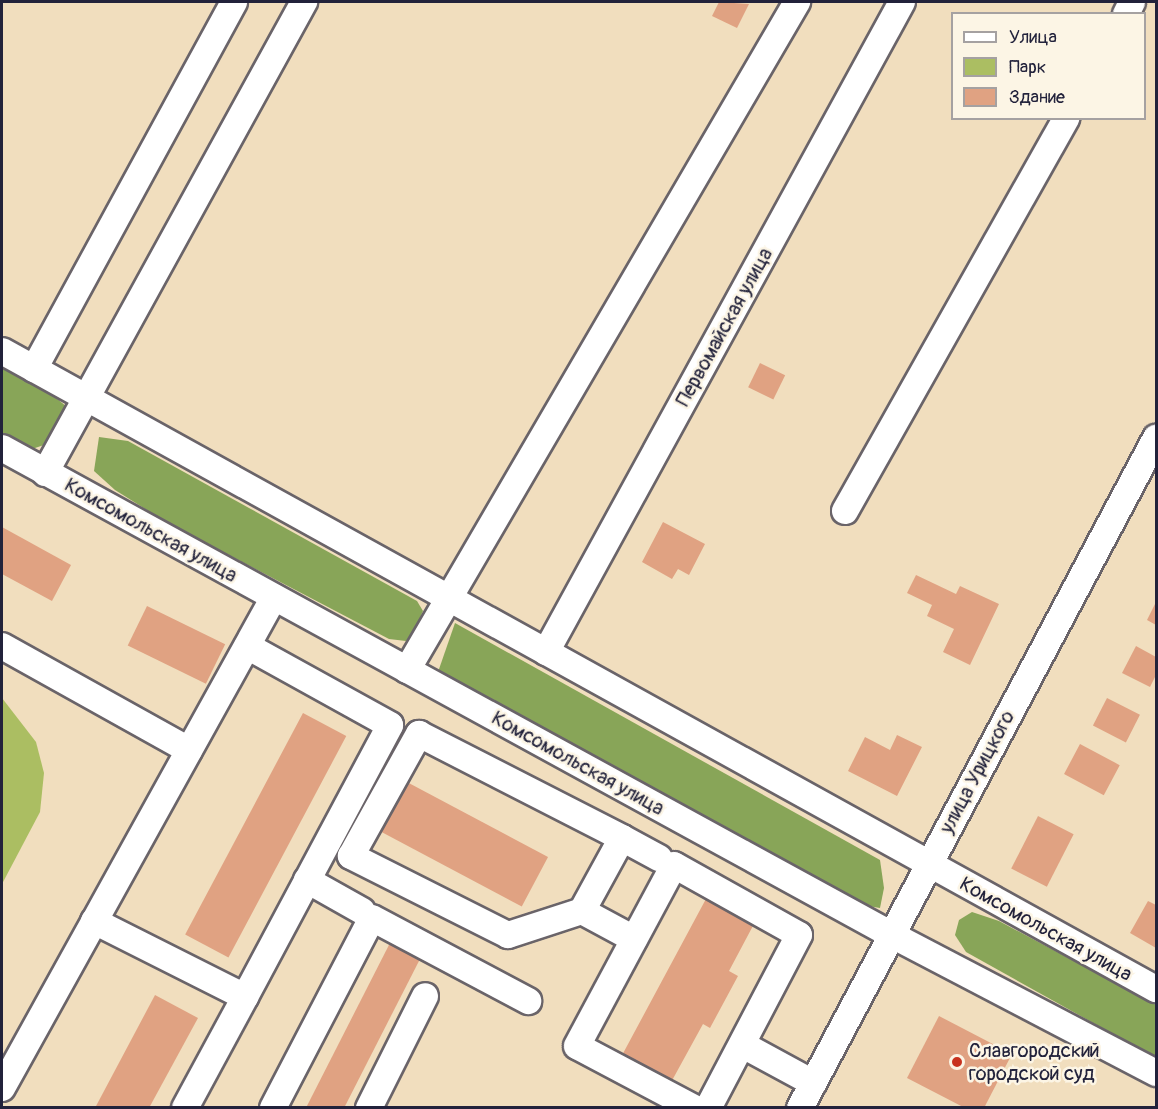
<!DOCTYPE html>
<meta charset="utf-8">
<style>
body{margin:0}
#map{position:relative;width:1158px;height:1109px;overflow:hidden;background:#f1debe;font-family:Pangolin,sans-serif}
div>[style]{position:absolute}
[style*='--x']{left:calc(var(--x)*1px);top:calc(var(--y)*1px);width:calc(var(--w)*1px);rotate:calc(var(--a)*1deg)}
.green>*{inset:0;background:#abbe62}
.forest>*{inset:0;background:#88a558}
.building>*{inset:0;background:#e0a282;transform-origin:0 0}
.roads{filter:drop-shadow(2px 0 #6a6469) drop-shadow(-2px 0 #6a6469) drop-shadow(0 2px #6a6469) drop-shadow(0 -2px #6a6469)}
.minor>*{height:26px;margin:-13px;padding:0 13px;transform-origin:13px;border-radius:13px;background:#fff}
.dots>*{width:16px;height:16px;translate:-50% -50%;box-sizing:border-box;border:3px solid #fcf5e5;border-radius:50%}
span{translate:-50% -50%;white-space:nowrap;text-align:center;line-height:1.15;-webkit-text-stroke:5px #fcf5e5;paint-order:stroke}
.street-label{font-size:20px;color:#22223b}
.poi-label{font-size:20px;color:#22223b}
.left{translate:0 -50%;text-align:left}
.frame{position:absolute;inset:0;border:3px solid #22223b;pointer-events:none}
.legend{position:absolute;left:951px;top:12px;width:195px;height:108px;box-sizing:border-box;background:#fcf5e5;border:2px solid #a5a1a1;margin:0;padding:8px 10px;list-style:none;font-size:18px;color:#22223b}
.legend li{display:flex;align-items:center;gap:12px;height:30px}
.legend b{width:30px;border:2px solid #a5a1a1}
</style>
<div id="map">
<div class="green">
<i style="clip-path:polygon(2px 698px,36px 742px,44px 773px,40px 812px,2px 884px)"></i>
</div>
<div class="forest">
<i style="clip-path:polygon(2px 365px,38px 383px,67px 407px,50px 443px,32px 449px,2px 434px)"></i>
<i style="clip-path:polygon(99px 437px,128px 441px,417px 601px,423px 611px,414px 631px,406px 641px,389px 639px,166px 522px,115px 490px,94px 471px)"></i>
<i style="clip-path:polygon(455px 623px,880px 860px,884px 888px,880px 908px,856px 904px,438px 672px)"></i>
<i style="clip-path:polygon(972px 912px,999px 921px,1156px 1005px,1156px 1058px,966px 952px,955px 935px,959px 920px)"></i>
</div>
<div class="building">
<i style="clip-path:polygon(719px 2px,749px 4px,737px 28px,712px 16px)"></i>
<i style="left:760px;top:363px;width:28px;height:27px;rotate:26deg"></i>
<i style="clip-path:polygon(663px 522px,705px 544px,689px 575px,678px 569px,672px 579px,642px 562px)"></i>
<i style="clip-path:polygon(2px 527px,71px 565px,52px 601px,2px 574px)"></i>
<i style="clip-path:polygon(916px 575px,956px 594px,960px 586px,999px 604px,970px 665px,943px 652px,954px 629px,927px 616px,932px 605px,907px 593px)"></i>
<i style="clip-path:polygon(1156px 602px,1156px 625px,1147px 620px)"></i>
<i style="left:147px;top:606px;width:87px;height:44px;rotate:26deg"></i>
<i style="clip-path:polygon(1136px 646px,1156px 657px,1156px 675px,1150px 687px,1122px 673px)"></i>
<i style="left:1107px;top:698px;width:37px;height:31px;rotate:27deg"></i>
<i style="left:303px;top:713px;width:49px;height:251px;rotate:28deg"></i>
<i style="clip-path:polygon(897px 735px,922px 747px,897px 796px,848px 771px,865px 737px,890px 750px)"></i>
<i style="left:1080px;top:744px;width:45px;height:34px;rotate:28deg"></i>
<i style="left:405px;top:781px;width:162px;height:56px;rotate:28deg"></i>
<i style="left:1038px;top:816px;width:40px;height:59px;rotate:27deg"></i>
<i style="clip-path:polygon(707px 897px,755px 922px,729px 971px,738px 976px,710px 1028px,703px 1024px,669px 1086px,620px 1059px)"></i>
<i style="clip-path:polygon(1148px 901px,1156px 905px,1156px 948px,1130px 933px)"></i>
<i style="left:391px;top:941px;width:34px;height:186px;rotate:27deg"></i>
<i style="clip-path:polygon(155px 995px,198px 1018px,149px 1108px,95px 1108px)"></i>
<i style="clip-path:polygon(939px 1016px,1012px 1054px,984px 1108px,965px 1108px,907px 1078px)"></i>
</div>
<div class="roads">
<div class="minor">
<i style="--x:1126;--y:14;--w:13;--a:-63"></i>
<i style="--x:2;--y:351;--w:1319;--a:28.94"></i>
<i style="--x:34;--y:369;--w:418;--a:-61.4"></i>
<i style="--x:2;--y:448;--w:1015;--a:28.69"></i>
<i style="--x:892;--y:935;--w:298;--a:27.6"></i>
<i style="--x:45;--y:473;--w:538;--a:-61.19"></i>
<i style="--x:845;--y:511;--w:451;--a:-60.6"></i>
<i style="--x:2;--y:646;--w:214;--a:29.1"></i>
<i style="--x:546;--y:652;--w:741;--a:-61.29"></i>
<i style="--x:407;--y:670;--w:774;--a:-59.72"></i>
<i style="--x:622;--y:838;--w:83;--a:118.7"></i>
<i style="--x:582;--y:911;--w:78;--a:162"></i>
<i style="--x:508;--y:935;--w:176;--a:-153.3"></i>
<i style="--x:351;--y:856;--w:140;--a:-60.9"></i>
<i style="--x:419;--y:734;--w:228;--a:27.1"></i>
<i style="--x:622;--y:838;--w:42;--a:28.4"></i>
<i style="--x:307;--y:880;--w:63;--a:29.4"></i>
<i style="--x:582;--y:911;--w:59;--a:28.3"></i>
<i style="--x:94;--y:921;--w:169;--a:26.7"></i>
<i style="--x:245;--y:997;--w:126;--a:118.4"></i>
<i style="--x:245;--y:997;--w:308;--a:-61.9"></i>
<i style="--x:390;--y:725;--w:163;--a:-151.1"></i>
<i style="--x:743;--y:1045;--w:80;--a:28.5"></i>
<i style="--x:2;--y:1088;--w:561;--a:-61.01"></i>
<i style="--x:273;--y:1108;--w:214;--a:-62.5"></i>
<i style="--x:372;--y:918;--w:177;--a:28"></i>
<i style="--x:369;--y:1108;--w:125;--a:-63.4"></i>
<i style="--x:694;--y:1108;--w:132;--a:-152.1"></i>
<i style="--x:577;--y:1046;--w:205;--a:-61.8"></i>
<i style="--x:674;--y:865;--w:143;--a:29.2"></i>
<i style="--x:799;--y:935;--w:195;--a:117.7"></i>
<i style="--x:800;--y:1108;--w:759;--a:-62.02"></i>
</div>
</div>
<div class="dots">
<i style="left:957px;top:1062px;background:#c8321e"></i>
</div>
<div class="street-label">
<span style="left:724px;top:327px;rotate:-61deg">Первомайская улица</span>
<span style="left:151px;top:530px;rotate:29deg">Комсомольская улица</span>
<span style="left:578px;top:763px;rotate:29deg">Комсомольская улица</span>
<span style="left:977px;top:772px;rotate:-62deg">улица Урицкого</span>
<span style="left:1046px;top:929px;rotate:29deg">Комсомольская улица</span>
</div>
<div class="poi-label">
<span class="left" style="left:969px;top:1062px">Славгородский<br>городской суд</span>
</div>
<div class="frame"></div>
<ul class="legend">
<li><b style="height:8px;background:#fff"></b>Улица</li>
<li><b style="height:16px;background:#abbe62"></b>Парк</li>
<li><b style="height:16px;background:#e0a282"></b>Здание</li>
</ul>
</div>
